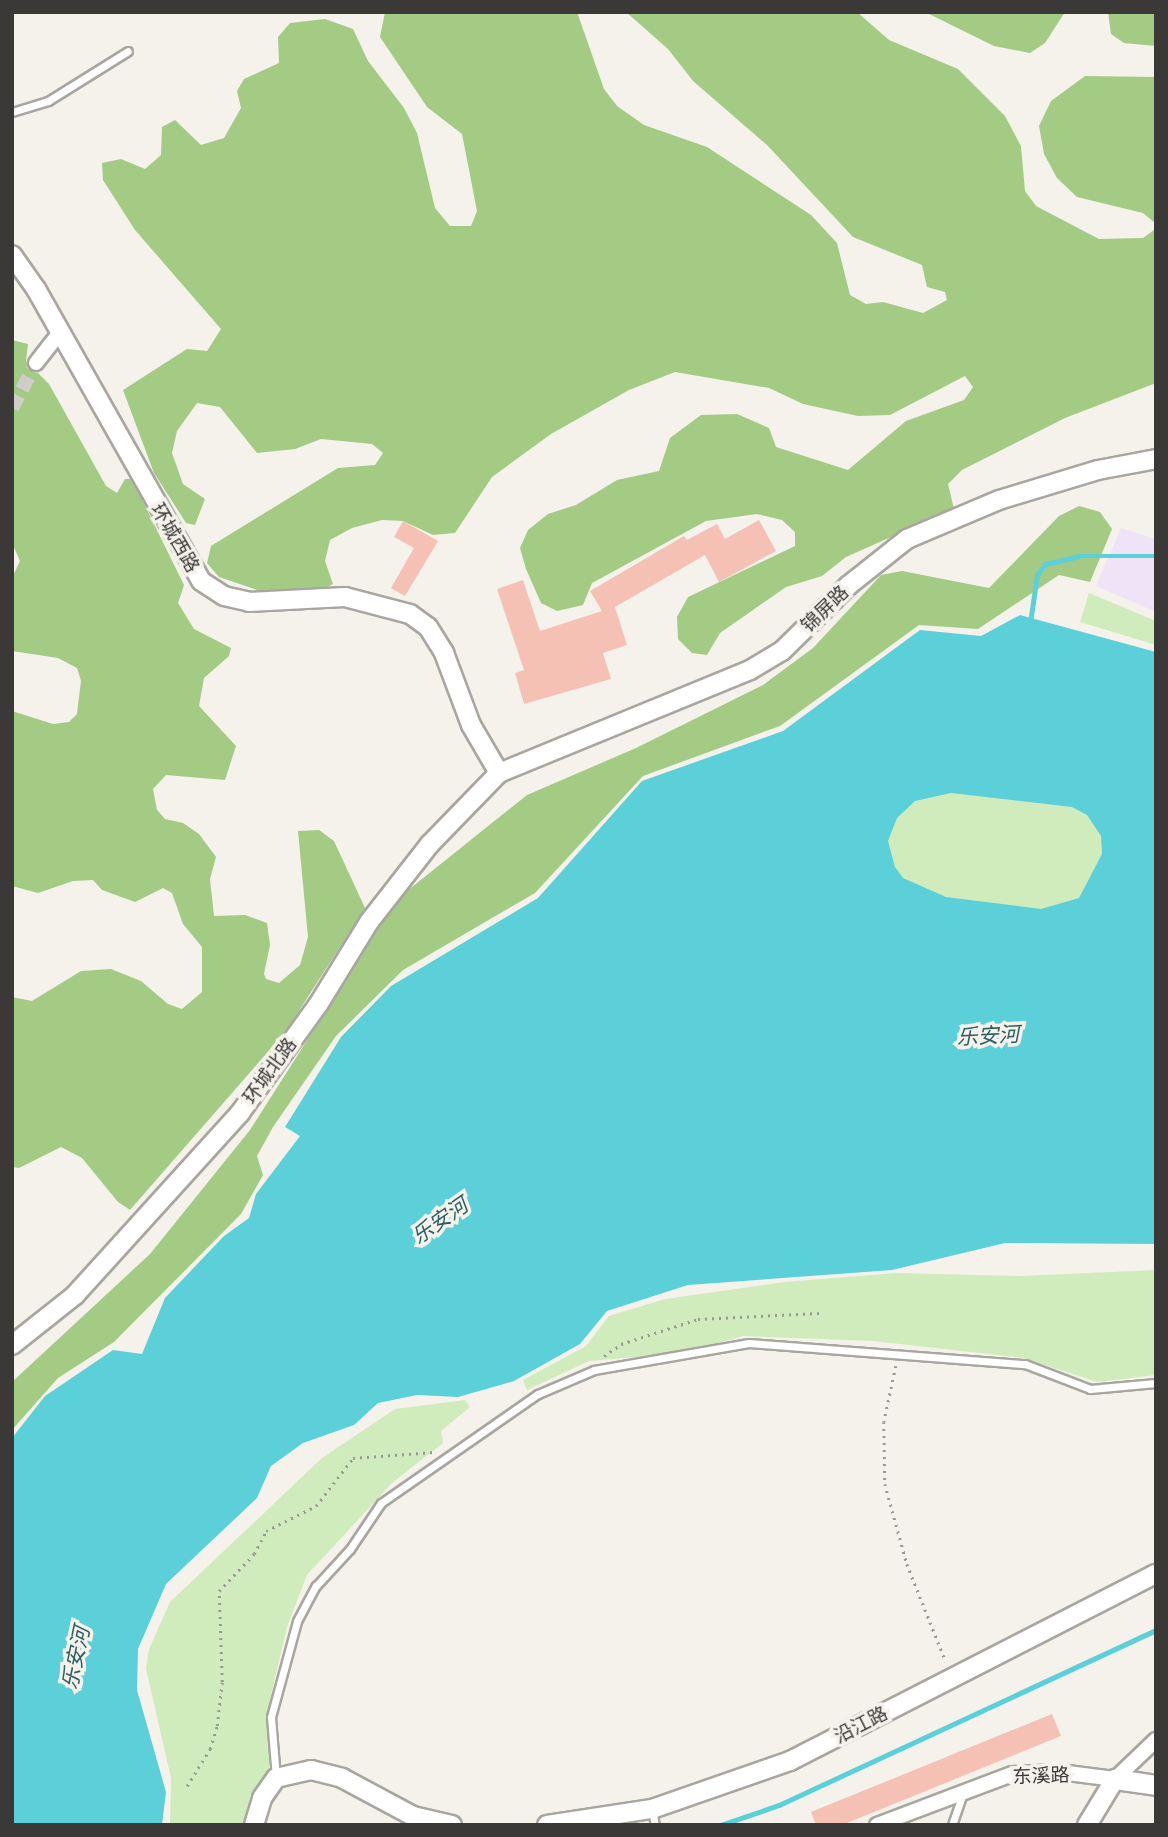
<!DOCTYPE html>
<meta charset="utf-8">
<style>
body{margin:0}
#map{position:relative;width:1168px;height:1837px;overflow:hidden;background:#f4f2eb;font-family:"Roboto Condensed","Noto Sans SC",sans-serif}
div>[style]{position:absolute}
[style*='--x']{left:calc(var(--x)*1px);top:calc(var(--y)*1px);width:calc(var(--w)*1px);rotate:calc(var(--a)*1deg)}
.commercial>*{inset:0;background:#efe3f7}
.green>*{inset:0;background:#d0ecbc}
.forest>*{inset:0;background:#a3cb84}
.water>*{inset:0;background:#5cd0d9}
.stream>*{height:4.5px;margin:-2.25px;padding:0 2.25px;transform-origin:2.25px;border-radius:2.25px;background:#5cd0d9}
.building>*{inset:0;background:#f5c1b5}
.minor-tunnel>*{height:14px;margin-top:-7px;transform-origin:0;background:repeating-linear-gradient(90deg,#cfcdc7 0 14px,transparent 0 21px)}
.path>*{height:2.5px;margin-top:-1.25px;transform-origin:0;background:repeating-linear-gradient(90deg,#9a9894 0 2px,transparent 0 7px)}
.roads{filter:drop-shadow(2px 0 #a9a6a0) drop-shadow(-2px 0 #a9a6a0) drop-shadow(0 2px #a9a6a0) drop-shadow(0 -2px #a9a6a0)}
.service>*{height:7px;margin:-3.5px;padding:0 3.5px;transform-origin:3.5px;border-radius:3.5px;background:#fff}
.minor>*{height:14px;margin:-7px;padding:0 7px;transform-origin:7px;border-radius:7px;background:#fff}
.tertiary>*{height:18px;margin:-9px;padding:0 9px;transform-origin:9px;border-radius:9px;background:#fff}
.secondary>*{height:19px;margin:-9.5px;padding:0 9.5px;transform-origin:9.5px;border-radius:9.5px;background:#fff}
span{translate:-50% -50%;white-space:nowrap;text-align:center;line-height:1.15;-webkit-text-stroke:7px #f4f2eb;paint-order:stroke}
.street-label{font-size:19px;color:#3a3937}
.water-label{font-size:21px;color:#2d5e63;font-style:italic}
.frame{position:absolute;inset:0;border:14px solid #3a3937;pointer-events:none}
</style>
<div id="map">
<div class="commercial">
<i style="clip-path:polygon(1121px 528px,1156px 539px,1156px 612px,1096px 586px)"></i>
</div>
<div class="green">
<i style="clip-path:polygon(1089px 593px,1156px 621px,1156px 645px,1080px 622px)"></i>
<i style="clip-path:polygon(1156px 662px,1096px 920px,910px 898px,805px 731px)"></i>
<i style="clip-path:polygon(1156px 1270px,1156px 1375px,1097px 1382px,1024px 1358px,873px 1341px,743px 1336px,682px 1353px,589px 1361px,527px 1390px,523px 1380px,586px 1346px,609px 1316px,665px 1299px,785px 1282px,897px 1273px,1021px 1276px)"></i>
<i style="clip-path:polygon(465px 1400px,470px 1407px,441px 1431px,443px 1443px,392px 1483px,307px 1575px,287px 1627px,269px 1704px,269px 1770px,250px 1796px,246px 1825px,170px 1825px,171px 1778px,146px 1669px,149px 1649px,170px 1602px,322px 1458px,395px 1409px)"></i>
</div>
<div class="forest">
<i style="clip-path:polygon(385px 12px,577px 12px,604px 89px,617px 106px,644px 125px,707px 147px,811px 215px,837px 243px,850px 295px,866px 304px,883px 302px,923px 313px,947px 300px,945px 292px,927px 287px,922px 265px,853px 237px,767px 145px,693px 81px,668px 49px,626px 12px,857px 12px,889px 40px,958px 69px,1005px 116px,1021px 146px,1025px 191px,1036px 206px,1099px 239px,1143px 238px,1154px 230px,1155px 223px,1143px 213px,1077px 197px,1057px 178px,1044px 154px,1039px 126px,1051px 101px,1085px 76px,1156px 77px,1156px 383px,1065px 418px,962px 470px,948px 484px,954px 509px,846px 557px,822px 576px,786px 587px,720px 633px,707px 655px,692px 653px,678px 639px,677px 617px,688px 597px,795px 546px,795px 532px,782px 520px,757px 514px,706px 521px,592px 583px,583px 605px,557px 611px,541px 603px,526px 569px,520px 548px,528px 530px,548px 514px,576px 505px,617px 480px,659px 471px,670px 438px,701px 415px,737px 414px,769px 428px,776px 447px,848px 470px,906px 421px,964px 400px,973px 387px,965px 376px,890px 415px,858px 416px,803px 404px,769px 388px,675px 372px,629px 390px,551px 434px,492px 477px,455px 533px,433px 535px,403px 521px,382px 520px,352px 528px,330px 540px,325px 561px,333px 584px,314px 594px,266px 593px,219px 577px,207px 563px,211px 546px,338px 468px,375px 465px,383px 453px,372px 444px,321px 439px,295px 449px,257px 453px,220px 407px,197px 403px,177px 431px,172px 453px,183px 484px,205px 499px,195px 525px,186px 523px,154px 473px,123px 390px,187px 349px,207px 351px,221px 329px,135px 230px,103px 180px,102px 163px,121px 159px,145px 169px,161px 155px,162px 127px,175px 120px,201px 145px,224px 138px,241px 108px,237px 91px,244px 79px,279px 63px,278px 37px,290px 23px,325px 19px,353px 29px,368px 61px,404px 108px,417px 133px,435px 208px,450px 226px,471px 226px,477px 211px,462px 134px,427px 107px,380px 37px)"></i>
<i style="clip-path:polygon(925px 12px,1065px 12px,1045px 43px,1030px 53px,994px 46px)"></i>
<i style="clip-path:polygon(1108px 12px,1156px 12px,1156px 46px,1124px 43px,1111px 34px)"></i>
<i style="clip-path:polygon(12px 340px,28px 344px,26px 361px,49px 384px,106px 486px,117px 493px,125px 479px,132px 479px,184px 585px,178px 603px,194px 629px,231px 648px,229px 656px,204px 678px,199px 706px,236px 746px,225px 780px,166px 775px,153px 789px,157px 810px,165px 819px,183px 823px,199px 834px,216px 857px,210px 879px,214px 916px,245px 915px,267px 923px,270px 945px,264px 974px,266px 979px,279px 983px,300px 965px,308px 937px,298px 831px,319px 830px,334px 841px,365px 908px,286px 1031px,130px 1210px,118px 1202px,82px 1158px,61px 1147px,19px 1168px,12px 1167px,12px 997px,32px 1001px,81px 971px,111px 969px,141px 981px,168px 1004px,182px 1009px,202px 992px,202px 947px,183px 924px,172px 893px,163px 888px,135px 902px,102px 890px,93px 880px,73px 881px,38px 893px,12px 886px,12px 711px,53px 724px,69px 722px,77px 714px,81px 681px,77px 668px,58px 658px,12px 651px,12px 578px,20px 561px,12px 543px)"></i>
<i style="clip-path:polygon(1079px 506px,1100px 512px,1112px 529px,1090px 582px,1059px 575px,978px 629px,919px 625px,780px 726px,643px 776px,535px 893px,403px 970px,336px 1036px,273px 1127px,257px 1156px,263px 1175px,241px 1214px,114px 1342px,58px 1378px,12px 1430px,12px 1382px,150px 1254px,250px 1130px,397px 899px,527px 795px,636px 748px,763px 685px,813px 648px,881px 575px,902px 571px,989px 588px,1059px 516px)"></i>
</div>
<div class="water">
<i style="clip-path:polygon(evenodd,1020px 615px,1156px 652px,1156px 1244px,1005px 1243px,892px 1270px,688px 1285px,607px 1311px,580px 1344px,514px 1381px,458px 1397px,417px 1395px,378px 1403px,354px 1425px,303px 1443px,271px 1466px,257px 1498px,166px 1584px,138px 1649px,137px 1690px,166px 1792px,162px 1825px,12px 1825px,12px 1438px,45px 1396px,113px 1350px,142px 1354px,165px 1298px,224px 1236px,249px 1218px,256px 1194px,300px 1136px,285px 1127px,341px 1037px,391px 986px,538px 898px,642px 781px,783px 731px,920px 630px,981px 636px,1020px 615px,951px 793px,1072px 807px,1087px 815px,1101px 836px,1102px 854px,1079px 898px,1041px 909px,946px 897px,903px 878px,895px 867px,888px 841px,897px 818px,915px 801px,951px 793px)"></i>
</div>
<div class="stream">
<i style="--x:1030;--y:623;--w:49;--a:-81.7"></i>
<i style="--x:1037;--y:575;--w:14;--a:-54"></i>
<i style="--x:1045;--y:564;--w:35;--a:-13"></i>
<i style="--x:1079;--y:556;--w:77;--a:0"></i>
<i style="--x:721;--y:1825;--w:61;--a:-19"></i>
<i style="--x:779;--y:1805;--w:416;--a:-24.9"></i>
</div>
<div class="building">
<i style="clip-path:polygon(759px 520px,776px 551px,719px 582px,705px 555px,615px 607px,627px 645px,603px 653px,611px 679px,524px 704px,515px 673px,524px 670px,497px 589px,523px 580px,540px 631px,602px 611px,590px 591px,684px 536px,687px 540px,717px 524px,725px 539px)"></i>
<i style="clip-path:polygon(403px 521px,438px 541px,405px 596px,391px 588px,414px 548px,394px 537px)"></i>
<i style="clip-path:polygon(1052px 1714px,1061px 1736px,842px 1825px,816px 1825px,811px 1812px)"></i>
</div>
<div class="minor-tunnel">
<i style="--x:12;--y:408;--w:51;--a:-61.9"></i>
</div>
<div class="path">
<i style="--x:604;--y:1356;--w:21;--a:-35"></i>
<i style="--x:621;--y:1344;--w:81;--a:-18"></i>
<i style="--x:698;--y:1319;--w:122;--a:-2.8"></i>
<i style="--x:896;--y:1366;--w:57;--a:102.1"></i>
<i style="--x:884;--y:1422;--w:62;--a:89.1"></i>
<i style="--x:885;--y:1484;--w:83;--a:74.6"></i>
<i style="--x:907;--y:1564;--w:105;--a:68.3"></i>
<i style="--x:187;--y:1786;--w:44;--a:-58.1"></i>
<i style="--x:210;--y:1749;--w:24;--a:-73"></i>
<i style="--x:217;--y:1726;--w:44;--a:-83.5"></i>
<i style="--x:222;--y:1682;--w:91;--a:-91.9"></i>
<i style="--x:219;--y:1591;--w:51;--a:-46.6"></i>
<i style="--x:254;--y:1554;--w:26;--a:-62"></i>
<i style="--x:266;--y:1531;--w:56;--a:-26.6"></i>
<i style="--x:316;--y:1506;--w:61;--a:-52.4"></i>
<i style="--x:353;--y:1458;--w:81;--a:-4.2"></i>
</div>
<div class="roads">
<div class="service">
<i style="--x:12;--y:112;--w:38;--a:-17"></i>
<i style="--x:48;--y:101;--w:94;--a:-32"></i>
<i style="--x:276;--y:1778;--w:61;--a:-94.7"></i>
<i style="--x:271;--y:1717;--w:99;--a:-74.8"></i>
<i style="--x:297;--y:1621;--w:40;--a:-62"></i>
<i style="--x:316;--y:1586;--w:50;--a:-47.4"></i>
<i style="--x:350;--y:1549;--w:55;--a:-56"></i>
<i style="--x:381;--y:1503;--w:191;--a:-34.8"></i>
<i style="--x:538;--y:1394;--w:61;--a:-23.2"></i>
<i style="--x:594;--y:1370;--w:157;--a:-9.9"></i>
<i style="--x:749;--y:1343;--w:277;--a:4.4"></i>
<i style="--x:1025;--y:1364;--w:70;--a:21"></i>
<i style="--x:1090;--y:1389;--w:66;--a:-5.2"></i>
<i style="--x:652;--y:1810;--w:15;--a:79"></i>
<i style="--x:952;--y:1825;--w:34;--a:-71"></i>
</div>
<div class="minor">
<i style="--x:36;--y:363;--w:37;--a:-52"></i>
<i style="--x:877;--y:1825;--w:144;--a:-20.7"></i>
<i style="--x:1012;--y:1774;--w:48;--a:-2.4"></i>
<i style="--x:1060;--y:1772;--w:55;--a:7.3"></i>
<i style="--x:1115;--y:1779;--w:57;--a:-43.6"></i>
</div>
<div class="tertiary">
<i style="--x:12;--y:255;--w:42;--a:54.8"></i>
<i style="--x:36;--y:289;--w:335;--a:60.5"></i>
<i style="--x:201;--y:581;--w:27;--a:33"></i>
<i style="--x:224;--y:596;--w:26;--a:13"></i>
<i style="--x:249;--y:602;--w:96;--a:-3"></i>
<i style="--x:345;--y:597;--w:67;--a:14.7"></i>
<i style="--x:410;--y:614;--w:22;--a:36"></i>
<i style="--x:428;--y:627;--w:31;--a:58"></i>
<i style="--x:444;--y:653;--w:77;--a:69.4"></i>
<i style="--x:471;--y:725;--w:56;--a:59.7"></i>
<i style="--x:12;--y:1345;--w:80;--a:-38.4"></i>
<i style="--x:75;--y:1295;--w:246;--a:-47.8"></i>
<i style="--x:240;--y:1113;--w:133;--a:-54.2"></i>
<i style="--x:318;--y:1005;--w:97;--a:-58.4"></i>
<i style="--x:369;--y:922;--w:99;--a:-52"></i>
<i style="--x:430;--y:844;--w:99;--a:-45.8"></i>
<i style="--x:499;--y:773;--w:271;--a:-22.3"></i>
<i style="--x:750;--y:670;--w:37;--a:-31"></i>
<i style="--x:782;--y:651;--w:94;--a:-44.6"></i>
<i style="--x:849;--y:585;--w:74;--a:-38.4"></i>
<i style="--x:907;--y:539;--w:100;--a:-23"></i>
<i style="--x:999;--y:500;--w:103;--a:-16.9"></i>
<i style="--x:1098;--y:470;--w:59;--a:-10.7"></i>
<i style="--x:254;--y:1825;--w:28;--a:-73"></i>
<i style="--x:262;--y:1798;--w:24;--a:-55"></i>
<i style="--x:276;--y:1778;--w:36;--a:-13"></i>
<i style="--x:311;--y:1770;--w:32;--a:14"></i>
<i style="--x:342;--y:1778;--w:81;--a:28.2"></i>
<i style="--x:413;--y:1816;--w:40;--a:13"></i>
<i style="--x:547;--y:1825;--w:106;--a:-8.7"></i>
<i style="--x:652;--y:1809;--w:146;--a:-19.2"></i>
<i style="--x:790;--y:1761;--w:411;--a:-27.1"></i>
<i style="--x:1087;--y:1825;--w:54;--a:-58.7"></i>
</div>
<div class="secondary">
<i style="--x:1115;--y:1779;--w:41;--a:8.3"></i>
</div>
</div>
<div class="street-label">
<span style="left:175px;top:538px;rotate:60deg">环城西路</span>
<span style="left:825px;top:609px;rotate:-44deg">锦屏路</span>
<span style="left:270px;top:1071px;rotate:-54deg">环城北路</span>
<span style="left:861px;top:1725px;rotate:-27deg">沿江路</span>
<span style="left:1041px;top:1776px;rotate:-2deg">东溪路</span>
</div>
<div class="water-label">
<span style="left:988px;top:1036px;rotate:-3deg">乐安河</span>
<span style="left:440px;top:1221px;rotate:-35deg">乐安河</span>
<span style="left:76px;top:1658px;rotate:-78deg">乐安河</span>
</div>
<div class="frame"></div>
</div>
